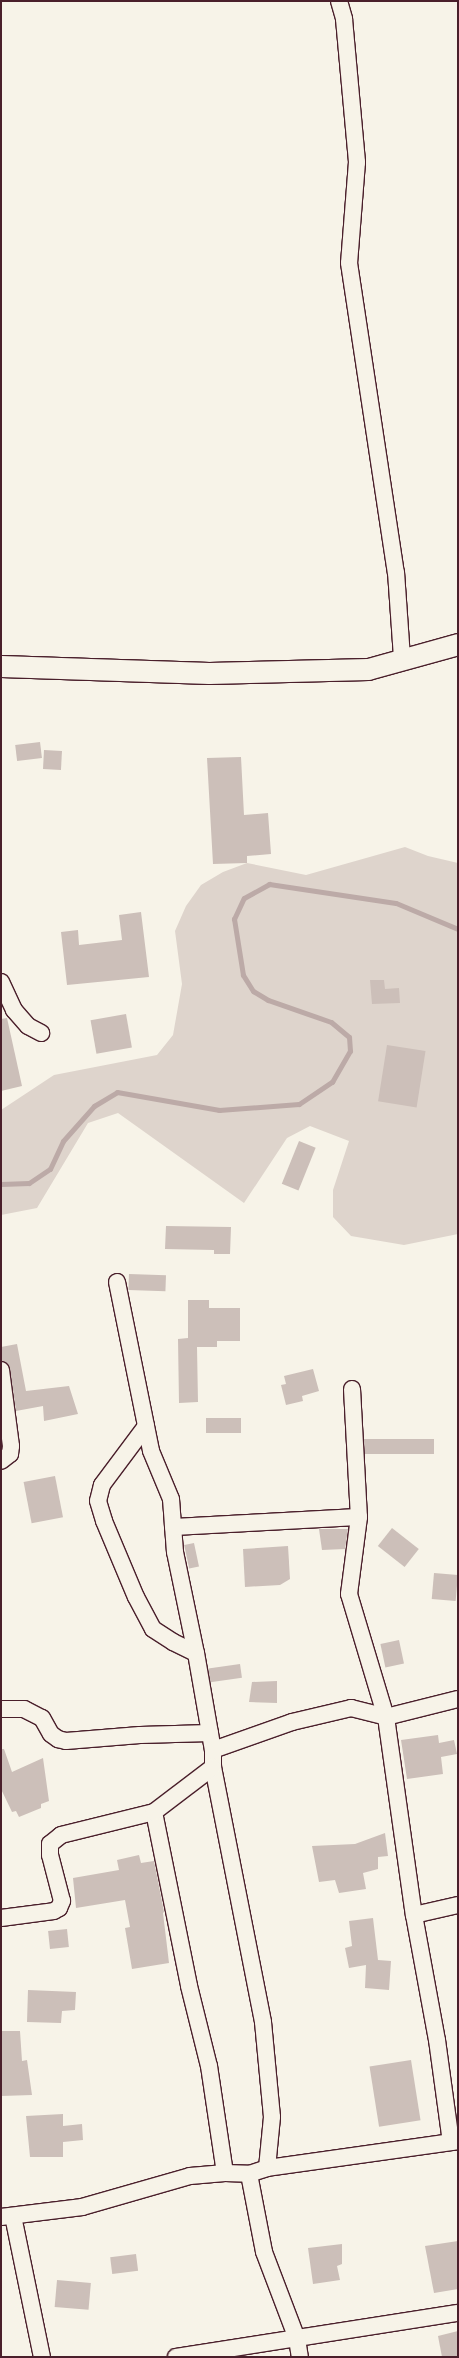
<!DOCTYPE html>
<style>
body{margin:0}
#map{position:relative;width:459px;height:2358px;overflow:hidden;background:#f7f3e8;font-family:"Balsamiq Sans",sans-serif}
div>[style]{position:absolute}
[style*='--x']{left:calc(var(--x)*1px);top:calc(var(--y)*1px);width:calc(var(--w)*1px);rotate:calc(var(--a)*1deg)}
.green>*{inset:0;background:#ded4cc}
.stream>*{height:5px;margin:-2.5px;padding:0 2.5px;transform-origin:2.5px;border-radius:2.5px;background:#bcaaa7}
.building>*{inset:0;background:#ccbfb9;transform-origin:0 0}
.roads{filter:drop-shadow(1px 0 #4a1f2b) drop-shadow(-1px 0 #4a1f2b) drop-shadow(0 1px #4a1f2b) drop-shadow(0 -1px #4a1f2b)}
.minor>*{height:16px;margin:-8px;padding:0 8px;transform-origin:8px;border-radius:8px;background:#f7f3e8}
.tertiary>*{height:21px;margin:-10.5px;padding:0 10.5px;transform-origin:10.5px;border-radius:10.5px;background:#f7f3e8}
span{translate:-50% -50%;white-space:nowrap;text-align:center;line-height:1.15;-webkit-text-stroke:3px #f7f3e8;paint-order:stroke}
.frame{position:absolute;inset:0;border:2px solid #4a1f2b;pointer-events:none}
</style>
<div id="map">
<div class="green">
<i style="clip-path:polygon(405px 847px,428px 856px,458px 863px,458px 1234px,404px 1245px,351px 1236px,333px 1217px,333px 1190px,349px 1141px,310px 1126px,287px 1138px,244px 1203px,118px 1113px,88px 1123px,37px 1208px,1px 1215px,1px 1110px,54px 1075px,157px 1055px,173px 1035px,182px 984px,175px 931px,186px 906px,201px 885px,223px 872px,247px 863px,306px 875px)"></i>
</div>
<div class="stream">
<i style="--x:1;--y:1184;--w:28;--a:-2"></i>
<i style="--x:29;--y:1183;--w:25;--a:-34"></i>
<i style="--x:50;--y:1169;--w:31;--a:-65"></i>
<i style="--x:63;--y:1141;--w:47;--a:-48.5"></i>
<i style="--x:94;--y:1106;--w:27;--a:-31"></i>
<i style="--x:117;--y:1092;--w:104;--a:10"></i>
<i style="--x:219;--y:1110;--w:80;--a:-4.3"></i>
<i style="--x:299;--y:1104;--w:40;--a:-34"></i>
<i style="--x:332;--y:1082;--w:36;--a:-60"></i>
<i style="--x:350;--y:1051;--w:14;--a:-94"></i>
<i style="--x:349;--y:1037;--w:23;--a:-140"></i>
<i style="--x:331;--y:1022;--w:67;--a:-160.8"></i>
<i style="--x:268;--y:1000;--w:17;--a:-149"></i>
<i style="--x:253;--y:991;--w:19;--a:-122"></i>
<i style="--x:243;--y:975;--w:57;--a:-99.1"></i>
<i style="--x:234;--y:919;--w:23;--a:-65"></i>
<i style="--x:244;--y:898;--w:29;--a:-29"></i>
<i style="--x:269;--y:884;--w:128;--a:8.5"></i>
<i style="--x:396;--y:903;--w:67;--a:22.8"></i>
</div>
<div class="building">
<i style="left:40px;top:742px;width:16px;height:25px;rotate:83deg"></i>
<i style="left:44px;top:750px;width:18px;height:19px;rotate:3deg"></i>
<i style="clip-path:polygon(241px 757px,244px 815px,268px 813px,271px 854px,247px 856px,247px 863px,213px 864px,207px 758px)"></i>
<i style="clip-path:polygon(141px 912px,149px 977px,67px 985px,61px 932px,78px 930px,79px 945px,122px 940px,119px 915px)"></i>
<i style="clip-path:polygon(370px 980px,384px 980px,385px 989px,399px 988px,400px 1003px,372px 1004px)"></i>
<i style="left:126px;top:1014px;width:34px;height:36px;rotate:80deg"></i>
<i style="clip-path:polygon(7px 1018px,22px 1086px,1px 1091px,1px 1019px)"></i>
<i style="left:387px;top:1045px;width:39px;height:57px;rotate:9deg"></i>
<i style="left:299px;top:1141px;width:18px;height:46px;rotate:22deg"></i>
<i style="clip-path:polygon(166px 1226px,231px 1227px,230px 1254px,214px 1254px,214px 1250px,165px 1249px)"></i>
<i style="left:129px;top:1274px;width:37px;height:16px;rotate:2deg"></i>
<i style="clip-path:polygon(188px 1300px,209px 1300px,209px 1308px,240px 1308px,240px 1341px,217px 1341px,217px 1347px,197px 1347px,198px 1402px,179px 1403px,178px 1339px,188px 1338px)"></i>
<i style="clip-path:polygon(17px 1344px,26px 1391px,69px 1386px,78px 1414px,44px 1421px,43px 1406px,16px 1411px,10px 1369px,8px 1364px,1px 1361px,1px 1347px)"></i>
<i style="clip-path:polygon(313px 1369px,319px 1391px,302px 1396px,303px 1401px,286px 1405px,281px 1385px,286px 1384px,284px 1376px)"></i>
<i style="left:241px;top:1418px;width:15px;height:35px;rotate:90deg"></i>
<i style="left:364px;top:1439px;width:70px;height:15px"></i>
<i style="left:55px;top:1476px;width:42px;height:32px;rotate:79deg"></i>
<i style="left:392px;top:1528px;width:34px;height:23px;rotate:38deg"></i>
<i style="clip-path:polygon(319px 1529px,348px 1529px,345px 1549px,322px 1550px)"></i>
<i style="left:194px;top:1543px;width:24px;height:10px;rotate:78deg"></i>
<i style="clip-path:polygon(288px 1546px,290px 1579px,280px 1585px,245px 1587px,243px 1549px)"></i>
<i style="left:434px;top:1573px;width:24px;height:26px;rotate:5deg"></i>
<i style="left:399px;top:1640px;width:24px;height:19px;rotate:78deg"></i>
<i style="left:240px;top:1664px;width:14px;height:32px;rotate:82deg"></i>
<i style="clip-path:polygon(277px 1681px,277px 1703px,249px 1702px,252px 1682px)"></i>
<i style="clip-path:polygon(438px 1735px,439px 1743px,454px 1740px,457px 1754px,441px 1757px,443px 1774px,407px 1779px,401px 1740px)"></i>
<i style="clip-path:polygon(1px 1749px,4px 1749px,12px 1772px,43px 1758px,49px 1801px,41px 1804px,41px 1808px,19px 1817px,16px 1811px,12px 1812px,1px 1789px)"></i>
<i style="clip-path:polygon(385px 1833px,388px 1856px,378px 1857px,378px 1869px,363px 1873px,366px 1889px,339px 1893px,335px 1880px,319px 1882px,312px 1846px,355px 1844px)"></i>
<i style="clip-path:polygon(139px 1855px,141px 1863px,154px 1861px,164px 1912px,163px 1913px,169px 1963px,132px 1969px,125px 1928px,130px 1927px,125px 1900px,76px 1908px,73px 1878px,119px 1870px,117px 1860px)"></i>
<i style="clip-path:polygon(373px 1918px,378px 1960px,391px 1961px,389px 1990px,365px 1988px,366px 1965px,349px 1968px,345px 1948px,352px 1946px,349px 1921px)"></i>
<i style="left:67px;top:1929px;width:18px;height:19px;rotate:84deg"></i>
<i style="clip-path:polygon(28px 1990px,76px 1992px,75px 2010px,62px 2011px,61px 2023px,27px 2022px)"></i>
<i style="clip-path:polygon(1px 2031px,20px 2031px,22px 2061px,27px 2060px,32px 2095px,1px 2096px)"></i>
<i style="left:411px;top:2060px;width:61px;height:42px;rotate:81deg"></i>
<i style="clip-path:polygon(63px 2114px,63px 2126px,82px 2124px,83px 2140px,63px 2142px,63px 2157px,30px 2157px,26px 2116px)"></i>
<i style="clip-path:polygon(458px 2241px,458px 2289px,434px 2293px,425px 2246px)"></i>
<i style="clip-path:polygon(342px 2244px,342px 2264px,337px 2266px,340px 2280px,313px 2284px,308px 2248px)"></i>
<i style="left:136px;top:2254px;width:17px;height:26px;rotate:83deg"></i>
<i style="left:57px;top:2280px;width:34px;height:27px;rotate:5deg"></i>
<i style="clip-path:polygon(458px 2331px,458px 2357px,442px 2357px,438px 2336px)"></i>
</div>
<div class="roads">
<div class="minor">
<i style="--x:339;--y:1;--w:19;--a:74"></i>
<i style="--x:344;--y:19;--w:144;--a:84.8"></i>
<i style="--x:357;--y:162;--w:101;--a:94.5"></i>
<i style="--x:349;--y:263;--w:313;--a:81.4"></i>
<i style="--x:396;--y:572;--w:86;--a:86"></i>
<i style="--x:1;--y:982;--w:31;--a:65"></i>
<i style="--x:14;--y:1010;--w:21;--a:49"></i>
<i style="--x:28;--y:1026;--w:15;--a:28"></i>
<i style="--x:117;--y:1282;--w:172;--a:78.6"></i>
<i style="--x:151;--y:1451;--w:52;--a:67.4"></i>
<i style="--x:171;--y:1499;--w:53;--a:85.7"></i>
<i style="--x:175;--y:1552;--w:103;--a:78.3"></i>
<i style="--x:196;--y:1653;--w:98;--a:80.1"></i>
<i style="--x:213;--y:1750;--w:17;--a:90"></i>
<i style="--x:213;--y:1767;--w:260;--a:78.9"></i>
<i style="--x:263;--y:2022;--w:95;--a:84.6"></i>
<i style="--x:272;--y:2117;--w:51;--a:95.6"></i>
<i style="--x:1;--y:1370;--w:77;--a:82.5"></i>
<i style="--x:11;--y:1446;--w:8;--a:97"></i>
<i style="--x:10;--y:1454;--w:11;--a:142"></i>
<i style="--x:352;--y:1389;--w:128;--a:86.9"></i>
<i style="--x:359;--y:1517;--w:78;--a:97.4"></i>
<i style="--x:349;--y:1594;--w:128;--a:73.3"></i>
<i style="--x:386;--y:1717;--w:200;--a:82"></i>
<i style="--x:414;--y:1915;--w:127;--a:79.6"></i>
<i style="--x:437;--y:2040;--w:103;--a:82.2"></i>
<i style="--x:146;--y:1426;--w:74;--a:126.7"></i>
<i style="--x:102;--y:1485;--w:16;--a:104"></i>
<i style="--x:98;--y:1501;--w:21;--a:73"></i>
<i style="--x:104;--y:1521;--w:82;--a:67.2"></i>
<i style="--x:136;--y:1597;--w:36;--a:62"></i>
<i style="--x:153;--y:1629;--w:24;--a:33"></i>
<i style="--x:173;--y:1642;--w:25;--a:26"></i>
<i style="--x:173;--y:1527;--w:186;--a:-3.1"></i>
<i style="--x:1;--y:1709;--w:23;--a:0"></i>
<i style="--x:24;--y:1709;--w:20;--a:27"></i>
<i style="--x:42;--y:1718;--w:18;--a:61"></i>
<i style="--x:51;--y:1734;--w:9;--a:36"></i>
<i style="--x:58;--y:1739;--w:8;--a:14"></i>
<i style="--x:66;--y:1741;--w:74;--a:-4.6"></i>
<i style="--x:140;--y:1735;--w:70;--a:-1.6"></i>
<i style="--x:213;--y:1750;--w:84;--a:-19.5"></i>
<i style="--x:292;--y:1722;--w:61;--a:-13.3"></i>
<i style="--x:351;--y:1708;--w:36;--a:14"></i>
<i style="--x:386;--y:1717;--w:74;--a:-14"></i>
<i style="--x:154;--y:1812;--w:177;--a:78.6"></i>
<i style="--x:189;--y:1986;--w:82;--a:76"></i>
<i style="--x:209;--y:2066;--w:108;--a:81.5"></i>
<i style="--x:414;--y:1915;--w:45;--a:-12.8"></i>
<i style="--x:1;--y:1918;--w:53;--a:-7.5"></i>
<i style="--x:54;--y:1911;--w:6;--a:-31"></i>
<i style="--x:59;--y:1908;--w:8;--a:-67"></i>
<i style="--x:62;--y:1901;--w:48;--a:-104.6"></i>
<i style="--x:50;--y:1855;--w:11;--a:-90"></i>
<i style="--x:50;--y:1844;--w:14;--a:-39"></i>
<i style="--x:61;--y:1835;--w:96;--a:-13.9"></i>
<i style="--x:154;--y:1812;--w:74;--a:-37.3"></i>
<i style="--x:249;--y:2174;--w:79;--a:79.1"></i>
<i style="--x:264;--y:2252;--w:93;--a:69.2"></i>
<i style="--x:297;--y:2339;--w:18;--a:81"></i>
<i style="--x:13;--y:2216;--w:144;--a:78.4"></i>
<i style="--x:1;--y:2217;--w:82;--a:-7"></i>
<i style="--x:82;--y:2207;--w:112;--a:-16"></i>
<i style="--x:190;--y:2176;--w:35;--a:-5"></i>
<i style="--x:225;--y:2173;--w:24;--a:2"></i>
<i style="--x:249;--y:2174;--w:19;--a:-18"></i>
<i style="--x:267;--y:2168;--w:193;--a:-8"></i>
<i style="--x:176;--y:2357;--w:285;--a:-8.9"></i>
</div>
<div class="tertiary">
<i style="--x:1;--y:666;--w:208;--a:1.9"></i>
<i style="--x:209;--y:673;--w:159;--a:-1.4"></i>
<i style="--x:368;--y:669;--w:93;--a:-15.5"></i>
</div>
</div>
<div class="frame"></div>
</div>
